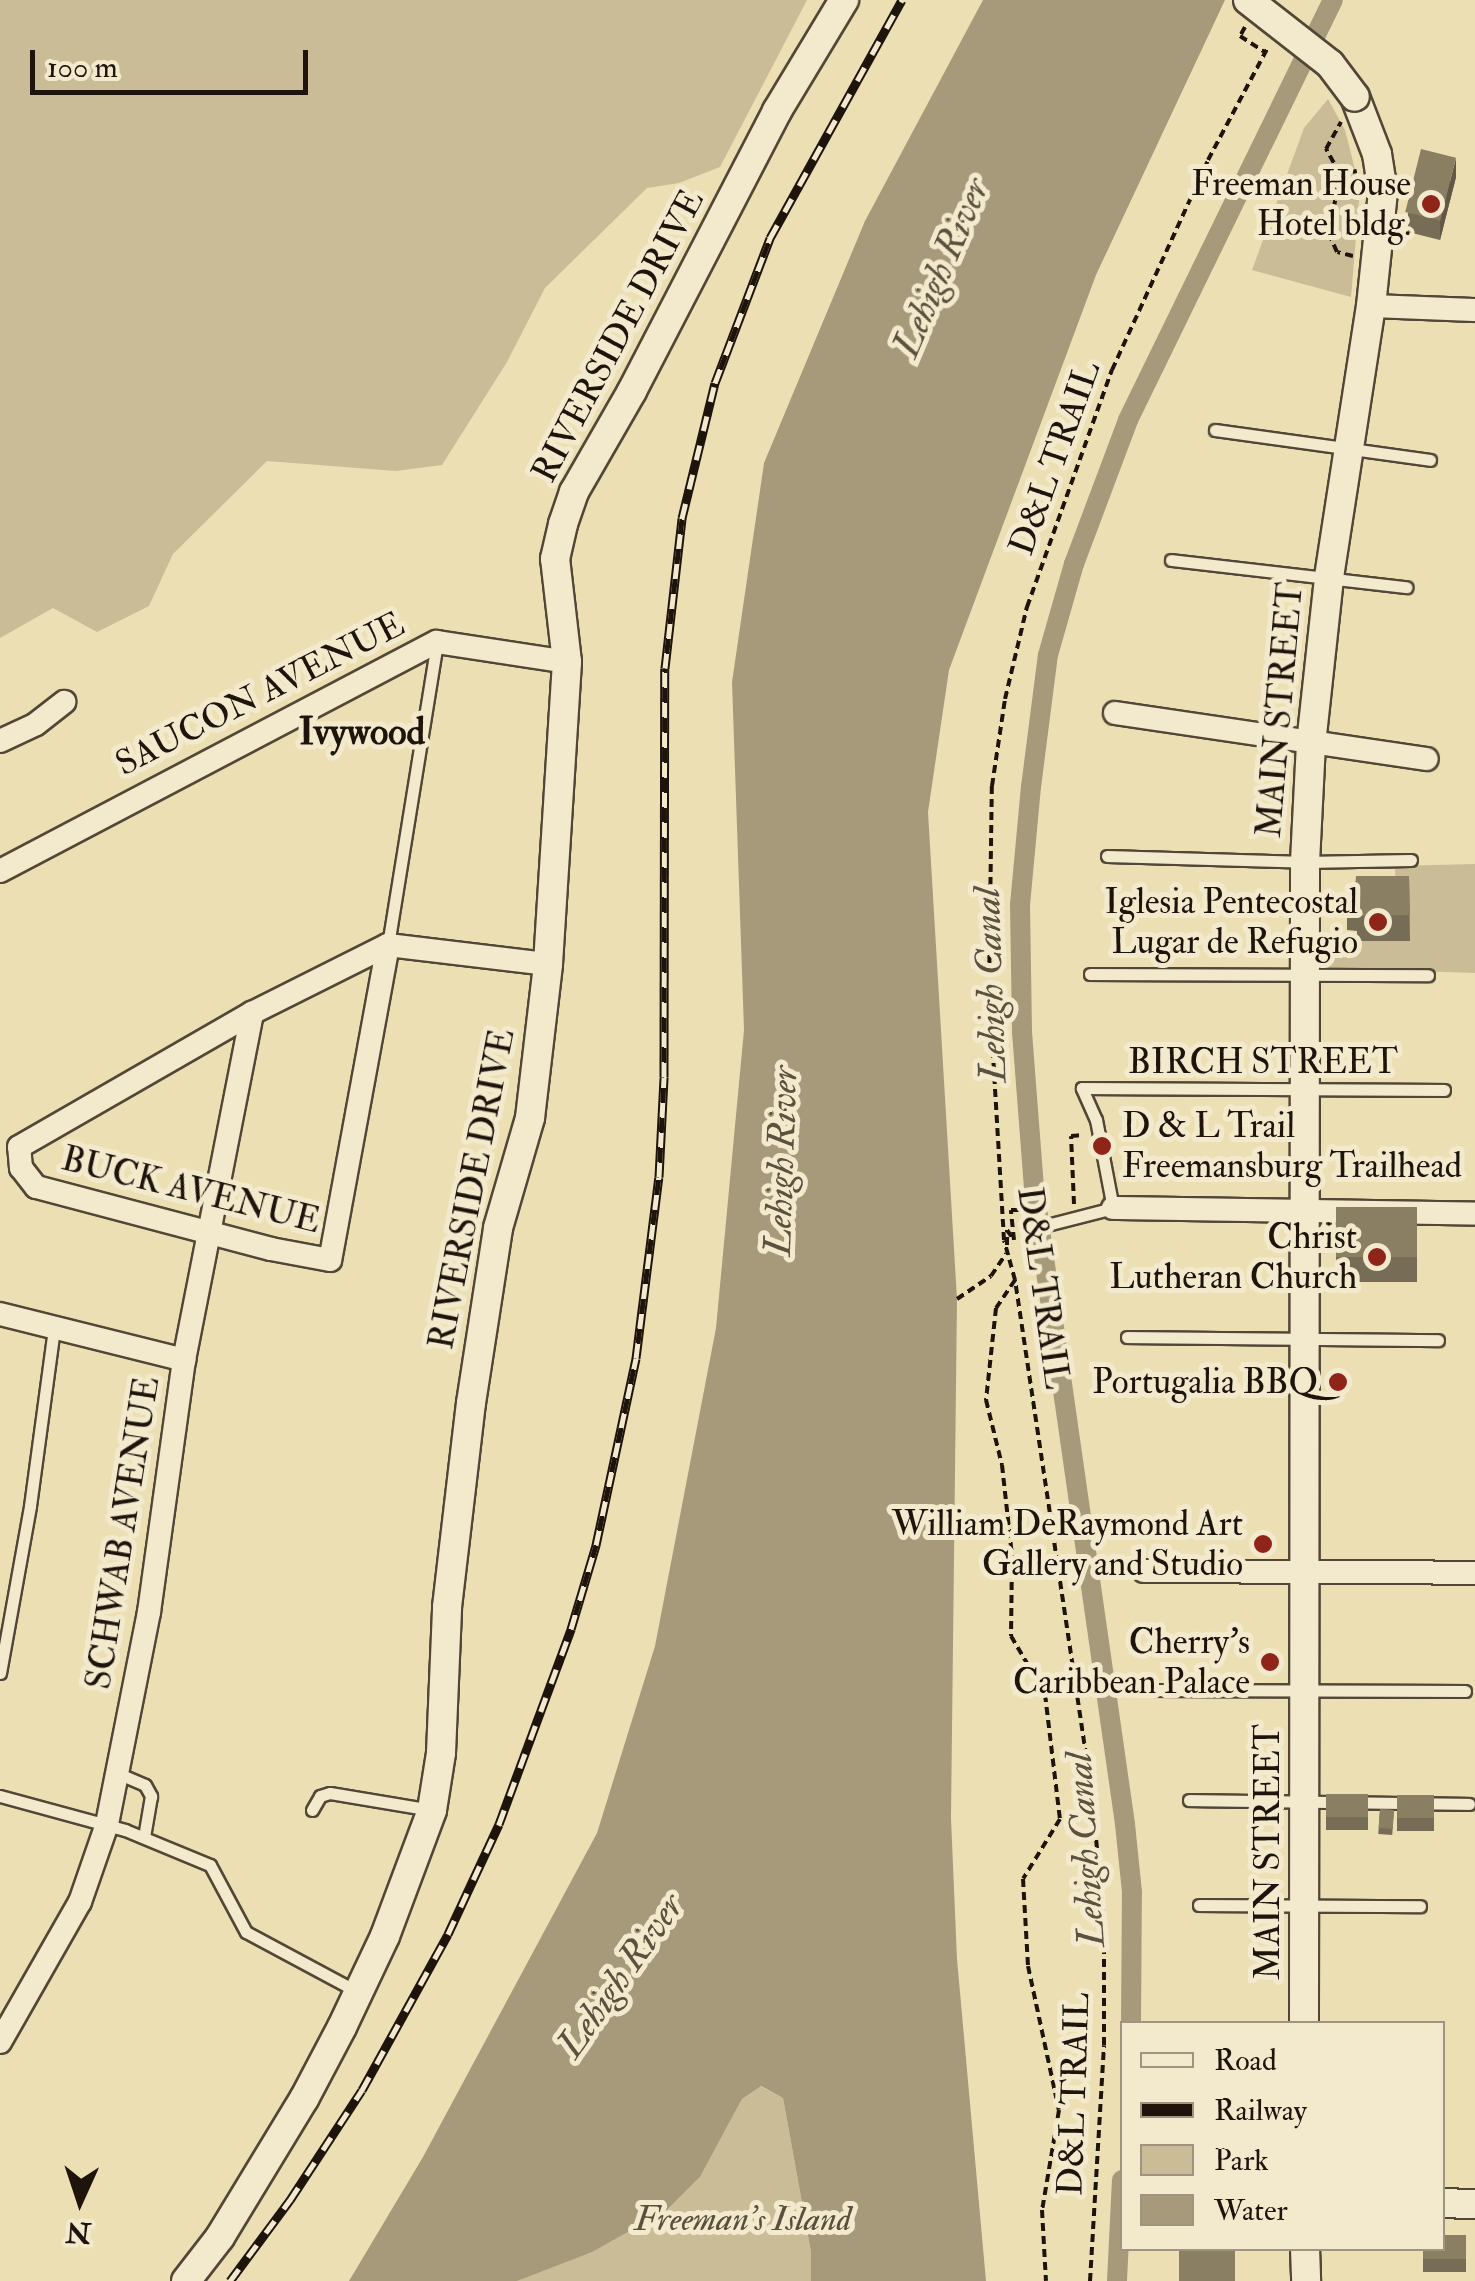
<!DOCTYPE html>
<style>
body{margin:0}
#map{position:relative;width:1475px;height:2281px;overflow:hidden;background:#eddfb4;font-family:"IM FELL Double Pica",serif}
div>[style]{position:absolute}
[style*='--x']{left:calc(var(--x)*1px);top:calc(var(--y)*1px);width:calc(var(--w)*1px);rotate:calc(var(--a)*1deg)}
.green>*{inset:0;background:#cabc97}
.water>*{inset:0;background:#a79a7b}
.stream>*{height:5px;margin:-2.5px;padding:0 2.5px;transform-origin:2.5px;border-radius:2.5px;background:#a79a7b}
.canal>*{height:20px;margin:-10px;padding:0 10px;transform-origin:10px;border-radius:10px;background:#a79a7b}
.path>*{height:4px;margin-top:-2px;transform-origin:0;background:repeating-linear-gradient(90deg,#1e140c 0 8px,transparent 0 13px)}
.roads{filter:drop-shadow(2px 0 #524736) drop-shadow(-2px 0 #524736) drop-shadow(0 2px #524736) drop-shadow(0 -2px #524736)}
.service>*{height:11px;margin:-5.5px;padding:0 5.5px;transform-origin:5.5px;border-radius:5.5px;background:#f3eace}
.minor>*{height:22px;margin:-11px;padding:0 11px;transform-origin:11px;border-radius:11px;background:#f3eace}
.tertiary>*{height:28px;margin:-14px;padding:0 14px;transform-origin:14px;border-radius:14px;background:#f3eace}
.rail>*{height:9px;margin-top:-4.5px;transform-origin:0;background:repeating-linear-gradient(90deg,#f3eace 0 15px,#1e140c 0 30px);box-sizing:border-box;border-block:2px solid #1e140c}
.bridges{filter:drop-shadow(2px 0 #524736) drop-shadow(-2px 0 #524736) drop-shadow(0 2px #524736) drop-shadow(0 -2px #524736)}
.tertiary-bridge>*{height:28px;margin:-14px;padding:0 14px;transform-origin:14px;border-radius:14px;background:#f3eace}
.wall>*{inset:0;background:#776c55;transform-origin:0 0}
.shaded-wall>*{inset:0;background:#615845}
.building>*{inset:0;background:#8a7e63;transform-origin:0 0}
.dots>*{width:28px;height:28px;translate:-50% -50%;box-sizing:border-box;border:5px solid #f3eace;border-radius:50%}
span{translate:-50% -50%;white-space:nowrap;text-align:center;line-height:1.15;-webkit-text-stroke:10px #f3eace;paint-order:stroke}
.poi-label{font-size:35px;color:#1e140c}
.right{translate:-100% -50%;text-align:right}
.left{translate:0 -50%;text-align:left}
.street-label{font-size:35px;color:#1e140c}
.park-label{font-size:35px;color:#5a4f3d;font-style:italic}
.water-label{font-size:38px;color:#5c503e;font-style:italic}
.neighbourhood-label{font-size:38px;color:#1e140c;font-weight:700}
.legend{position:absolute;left:1120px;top:2021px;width:325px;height:230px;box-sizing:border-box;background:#f3eace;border:2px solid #9e9480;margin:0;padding:12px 18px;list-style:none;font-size:30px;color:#1e140c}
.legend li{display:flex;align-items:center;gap:20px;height:50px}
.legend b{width:50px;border:2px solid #9e9480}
.north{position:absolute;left:30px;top:2151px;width:100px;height:100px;-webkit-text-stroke:8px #f3eace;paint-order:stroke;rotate:183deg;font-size:28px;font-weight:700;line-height:40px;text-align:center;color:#1e140c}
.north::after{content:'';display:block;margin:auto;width:35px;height:45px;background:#1e140c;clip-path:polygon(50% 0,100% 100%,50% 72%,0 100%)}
.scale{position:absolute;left:30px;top:50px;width:278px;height:45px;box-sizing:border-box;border:5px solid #1e140c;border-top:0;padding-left:12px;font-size:30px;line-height:35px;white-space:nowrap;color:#1e140c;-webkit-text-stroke:8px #f3eace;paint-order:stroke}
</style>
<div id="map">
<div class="green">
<i style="clip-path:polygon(0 0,807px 0,720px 167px,679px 183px,647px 188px,545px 288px,507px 362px,442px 465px,396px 471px,267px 461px,173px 554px,149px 606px,97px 632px,53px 608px,0 638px)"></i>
<i style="clip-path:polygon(1328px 99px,1345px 130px,1360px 189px,1351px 297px,1252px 270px,1304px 128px)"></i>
<i style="clip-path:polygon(1475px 864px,1475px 973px,1329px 968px,1330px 943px,1357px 941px,1396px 901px,1395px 866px)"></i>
<i style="clip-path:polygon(760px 2086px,783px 2098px,811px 2252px,811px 2281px,517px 2281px,667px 2210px,700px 2177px,742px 2099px)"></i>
</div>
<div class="water">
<i style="clip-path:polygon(983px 0,1225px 0,1096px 275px,949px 670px,928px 812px,957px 1299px,951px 1818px,957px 1959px,986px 2281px,811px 2281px,811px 2252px,783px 2098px,761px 2086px,742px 2099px,700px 2177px,667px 2210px,592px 2252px,517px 2281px,349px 2281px,423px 2157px,597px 1833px,655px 1646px,716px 1328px,744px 1030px,732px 682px,764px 463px,865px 221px)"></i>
</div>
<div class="stream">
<i style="--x:1121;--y:2213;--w:1;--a:-45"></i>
</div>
<div class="canal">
<i style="--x:1131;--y:2024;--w:132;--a:-89.6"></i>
<i style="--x:1132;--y:1892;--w:68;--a:-95.9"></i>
<i style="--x:1125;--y:1824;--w:642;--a:-98.14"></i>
<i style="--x:1034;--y:1188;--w:157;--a:-94.4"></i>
<i style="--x:1022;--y:1031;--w:126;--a:-90.9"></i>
<i style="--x:1020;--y:905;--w:119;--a:-84.7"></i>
<i style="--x:1031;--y:787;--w:133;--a:-82.7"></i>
<i style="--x:1048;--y:655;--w:95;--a:-74.1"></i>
<i style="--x:1074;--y:564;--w:154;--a:-69.4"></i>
<i style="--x:1128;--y:420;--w:467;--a:-64"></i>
<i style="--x:1117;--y:2281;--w:101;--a:-87.2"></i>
</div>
<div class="path">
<i style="--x:1245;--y:27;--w:10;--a:119"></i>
<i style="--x:1240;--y:36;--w:31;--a:33"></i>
<i style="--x:1340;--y:174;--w:29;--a:-119"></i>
<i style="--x:1326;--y:149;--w:31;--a:-61"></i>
<i style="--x:1353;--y:256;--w:16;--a:-166"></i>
<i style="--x:1337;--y:252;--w:20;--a:-114"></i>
<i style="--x:1329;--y:234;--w:61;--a:-79.6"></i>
<i style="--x:1340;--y:174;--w:17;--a:-10"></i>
<i style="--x:1074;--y:1204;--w:68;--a:-92.5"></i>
<i style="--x:1071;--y:1136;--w:13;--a:-4"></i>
<i style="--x:1007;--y:1245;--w:15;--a:-90"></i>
<i style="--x:1007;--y:1230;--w:12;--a:55"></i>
<i style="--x:1014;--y:1240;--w:30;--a:-96"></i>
<i style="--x:1011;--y:1210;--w:26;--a:0"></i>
<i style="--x:1015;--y:1280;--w:34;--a:124"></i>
<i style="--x:996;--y:1308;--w:93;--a:96.2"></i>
<i style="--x:986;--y:1400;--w:67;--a:76.2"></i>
<i style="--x:1002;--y:1465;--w:92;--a:83.7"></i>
<i style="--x:1012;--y:1556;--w:80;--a:90.7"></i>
<i style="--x:1011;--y:1636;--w:67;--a:59.6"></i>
<i style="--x:1045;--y:1694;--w:126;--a:83.2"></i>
<i style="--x:1060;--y:1819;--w:70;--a:121.7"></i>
<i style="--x:1023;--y:1879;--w:87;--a:86.7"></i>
<i style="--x:1028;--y:1966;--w:147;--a:77.9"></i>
<i style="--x:1059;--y:2110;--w:101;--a:99.6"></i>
<i style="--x:1042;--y:2210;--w:71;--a:86.8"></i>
<i style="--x:957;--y:1299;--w:41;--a:-34.1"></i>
<i style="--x:991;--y:1276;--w:27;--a:-56"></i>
<i style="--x:1090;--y:2281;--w:236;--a:-86.6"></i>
<i style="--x:1104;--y:2045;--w:119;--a:-90"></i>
<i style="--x:1104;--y:1926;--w:132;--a:-95.2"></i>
<i style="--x:1092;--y:1795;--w:521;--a:-98.5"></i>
<i style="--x:1015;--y:1280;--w:41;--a:-105.4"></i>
<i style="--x:1004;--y:1240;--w:251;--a:-93.4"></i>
<i style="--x:989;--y:989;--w:203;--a:-89.2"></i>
<i style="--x:992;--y:786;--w:88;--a:-81.5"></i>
<i style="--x:1005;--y:699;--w:95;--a:-76.6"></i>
<i style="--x:1027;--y:607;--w:252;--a:-70.3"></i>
<i style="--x:1112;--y:370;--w:231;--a:-65.4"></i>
<i style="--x:1208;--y:160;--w:128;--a:-62"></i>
</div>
<div class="roads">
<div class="service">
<i style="--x:1215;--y:430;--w:217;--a:7.9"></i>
<i style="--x:1171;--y:560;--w:237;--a:6.6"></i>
<i style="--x:1107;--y:856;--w:198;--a:1.7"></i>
<i style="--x:1305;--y:862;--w:106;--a:-1.1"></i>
<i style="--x:388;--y:945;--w:307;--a:-80.8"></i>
<i style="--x:1090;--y:974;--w:338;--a:0.2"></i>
<i style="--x:1039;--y:1227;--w:76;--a:-14.4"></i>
<i style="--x:1113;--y:1208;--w:90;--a:-100.9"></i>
<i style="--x:1096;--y:1120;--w:35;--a:-114"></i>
<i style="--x:1082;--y:1088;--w:362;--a:0.3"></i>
<i style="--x:1127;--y:1337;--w:311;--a:0.6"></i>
<i style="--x:0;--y:1673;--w:170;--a:-79.8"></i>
<i style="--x:30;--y:1506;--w:179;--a:-82.3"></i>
<i style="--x:1155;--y:1690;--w:310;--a:0.2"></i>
<i style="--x:117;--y:1773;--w:30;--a:23"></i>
<i style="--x:145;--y:1785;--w:13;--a:61"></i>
<i style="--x:151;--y:1796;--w:42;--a:99.7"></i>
<i style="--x:0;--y:1796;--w:130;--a:15.2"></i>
<i style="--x:125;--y:1830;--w:92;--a:22.4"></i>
<i style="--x:210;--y:1865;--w:76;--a:61.8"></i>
<i style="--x:246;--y:1932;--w:127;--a:28.2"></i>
<i style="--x:1189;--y:1800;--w:280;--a:0.8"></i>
<i style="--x:312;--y:1810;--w:16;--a:-60"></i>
<i style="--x:320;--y:1796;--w:10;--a:-17"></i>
<i style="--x:330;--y:1793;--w:103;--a:9.5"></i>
<i style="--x:1199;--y:1905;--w:221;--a:0.3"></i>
</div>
<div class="minor">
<i style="--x:1371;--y:306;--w:104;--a:2.2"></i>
<i style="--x:1115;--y:713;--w:315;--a:8.4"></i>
<i style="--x:0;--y:741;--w:40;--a:-25"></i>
<i style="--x:36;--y:724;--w:36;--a:-38"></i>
<i style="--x:0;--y:871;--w:493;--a:-27.7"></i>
<i style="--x:437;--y:642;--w:132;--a:8.7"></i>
<i style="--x:388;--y:945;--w:320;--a:100.4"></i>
<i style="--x:330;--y:1260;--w:60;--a:-169.4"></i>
<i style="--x:271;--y:1249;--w:243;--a:-165.2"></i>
<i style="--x:36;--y:1187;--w:24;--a:-128"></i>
<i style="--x:21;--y:1168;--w:21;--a:-95"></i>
<i style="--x:19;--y:1147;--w:269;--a:-29.9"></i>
<i style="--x:252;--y:1013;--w:152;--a:-26.6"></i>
<i style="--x:388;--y:945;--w:161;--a:6.8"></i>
<i style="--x:1113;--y:1208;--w:362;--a:0.9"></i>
<i style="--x:0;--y:1314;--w:190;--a:14"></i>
<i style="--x:1144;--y:1571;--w:331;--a:0.3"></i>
<i style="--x:0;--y:2042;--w:161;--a:-60.3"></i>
<i style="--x:80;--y:1902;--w:83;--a:-70.9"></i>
<i style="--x:107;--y:1824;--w:216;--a:-78.8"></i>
<i style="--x:149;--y:1612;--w:254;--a:-82.1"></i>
<i style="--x:184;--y:1360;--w:354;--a:-78.9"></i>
</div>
<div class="tertiary">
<i style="--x:1304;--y:2024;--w:1162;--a:-89.95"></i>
<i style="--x:1305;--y:862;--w:118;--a:-87.1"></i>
<i style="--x:1311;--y:744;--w:168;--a:-83.8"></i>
<i style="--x:1329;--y:577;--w:274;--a:-81.2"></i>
<i style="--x:1371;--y:306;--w:115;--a:-84"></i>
<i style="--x:1383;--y:192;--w:38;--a:-99"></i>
<i style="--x:1377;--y:154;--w:61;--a:-111.1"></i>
<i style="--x:1442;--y:2203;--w:33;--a:2"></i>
<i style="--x:1305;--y:2248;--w:33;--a:88"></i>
<i style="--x:186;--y:2281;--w:56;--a:-52.3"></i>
<i style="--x:220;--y:2237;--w:162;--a:-58.7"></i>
<i style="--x:304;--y:2099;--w:81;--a:-62.2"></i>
<i style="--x:342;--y:2027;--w:101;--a:-64.7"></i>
<i style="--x:385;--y:1936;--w:134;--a:-69.5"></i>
<i style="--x:432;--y:1810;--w:58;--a:-81"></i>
<i style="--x:441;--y:1753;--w:146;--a:-87.6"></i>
<i style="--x:447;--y:1607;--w:205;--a:-83.3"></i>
<i style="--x:471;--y:1403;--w:177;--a:-81.2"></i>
<i style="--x:498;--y:1228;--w:115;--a:-73.8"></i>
<i style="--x:530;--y:1118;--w:155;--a:-83.3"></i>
<i style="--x:548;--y:964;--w:303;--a:-86.4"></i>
<i style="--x:567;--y:662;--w:104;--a:-96.6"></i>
<i style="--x:555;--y:559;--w:36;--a:-77"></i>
<i style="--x:563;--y:524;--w:34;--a:-71"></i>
<i style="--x:574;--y:492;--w:116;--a:-60.1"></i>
<i style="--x:632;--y:391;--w:315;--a:-62.6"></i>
<i style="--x:777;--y:111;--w:130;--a:-58.9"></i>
</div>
</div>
<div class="rail">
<i style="--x:230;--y:2281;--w:101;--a:-53.5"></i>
<i style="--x:290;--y:2200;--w:131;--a:-56.8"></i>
<i style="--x:362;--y:2090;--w:178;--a:-61.1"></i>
<i style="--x:448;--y:1934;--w:121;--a:-65.1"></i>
<i style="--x:499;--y:1824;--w:208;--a:-69.7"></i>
<i style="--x:571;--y:1629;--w:88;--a:-73.4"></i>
<i style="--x:596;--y:1545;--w:191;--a:-77.9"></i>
<i style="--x:636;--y:1358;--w:182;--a:-82.8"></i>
<i style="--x:659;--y:1177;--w:100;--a:-87.1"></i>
<i style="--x:664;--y:1077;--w:409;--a:-89.9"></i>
<i style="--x:665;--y:668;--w:151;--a:-83.5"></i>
<i style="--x:682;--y:518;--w:139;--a:-76.3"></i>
<i style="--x:715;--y:383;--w:155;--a:-69.2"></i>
<i style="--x:770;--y:238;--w:272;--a:-61"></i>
</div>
<div class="bridges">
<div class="tertiary-bridge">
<i style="--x:1248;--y:0;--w:104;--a:38"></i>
<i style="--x:1330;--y:64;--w:41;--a:52.9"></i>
</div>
</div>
<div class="wall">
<i style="clip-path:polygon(1456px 177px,1440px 240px,1408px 232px,1408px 213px)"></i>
<i style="clip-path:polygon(1409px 876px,1410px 941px,1357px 941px,1357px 931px,1347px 930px,1347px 888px,1355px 888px)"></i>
<i style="left:1336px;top:1207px;width:81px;height:75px"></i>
<i style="left:1368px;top:1794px;width:36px;height:42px;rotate:90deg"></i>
<i style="left:1434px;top:1795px;width:36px;height:37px;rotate:90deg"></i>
<i style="left:1380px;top:1809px;width:14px;height:25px;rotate:4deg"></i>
<i style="clip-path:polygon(1466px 2235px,1466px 2272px,1423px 2272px,1423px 2248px)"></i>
</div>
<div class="shaded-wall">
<i style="clip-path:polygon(1456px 158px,1456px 177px,1440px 240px,1440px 221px)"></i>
</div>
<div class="building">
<i style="left:1421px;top:149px;width:36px;height:65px;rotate:14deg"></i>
<i style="clip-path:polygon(1356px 876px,1409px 876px,1410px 915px,1357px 916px,1357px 906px,1347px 905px,1347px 888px,1355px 888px)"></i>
<i style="left:1336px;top:1207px;width:81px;height:50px"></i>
<i style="left:1368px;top:1794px;width:23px;height:42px;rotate:90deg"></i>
<i style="left:1434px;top:1795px;width:23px;height:37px;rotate:90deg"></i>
<i style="left:1380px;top:1809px;width:14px;height:19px;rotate:4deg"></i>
<i style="clip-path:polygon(1442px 2235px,1466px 2235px,1466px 2259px,1423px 2259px,1423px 2248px,1442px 2248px)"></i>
<i style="left:1179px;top:2250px;width:56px;height:31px"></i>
</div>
<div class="dots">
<i style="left:1431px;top:204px;background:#8f2418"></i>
<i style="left:1378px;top:922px;background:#8f2418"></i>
<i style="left:1102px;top:1146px;background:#8f2418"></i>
<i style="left:1377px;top:1257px;background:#8f2418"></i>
<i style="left:1338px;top:1382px;background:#8f2418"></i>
<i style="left:1263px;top:1544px;background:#8f2418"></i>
<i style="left:1270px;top:1662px;background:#8f2418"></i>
</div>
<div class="poi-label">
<span class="right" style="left:1411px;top:204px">Freeman House<br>Hotel bldg.</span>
<span class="right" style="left:1358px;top:922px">Iglesia Pentecostal<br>Lugar de Refugio</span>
<span class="left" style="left:1122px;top:1146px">D &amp; L Trail<br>Freemansburg Trailhead</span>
<span class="right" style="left:1357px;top:1257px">Christ<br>Lutheran Church</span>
<span class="right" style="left:1318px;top:1382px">Portugalia BBQ</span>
<span class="right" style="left:1243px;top:1544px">William DeRaymond Art<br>Gallery and Studio</span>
<span class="right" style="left:1250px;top:1662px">Cherry's<br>Caribbean Palace</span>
</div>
<div class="street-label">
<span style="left:618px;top:336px;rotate:-62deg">RIVERSIDE DRIVE</span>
<span style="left:1055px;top:458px;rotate:-70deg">D&amp;L TRAIL</span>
<span style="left:260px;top:694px;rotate:-27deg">SAUCON AVENUE</span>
<span style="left:1280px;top:710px;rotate:-85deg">MAIN STREET</span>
<span style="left:1263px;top:1062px">BIRCH STREET</span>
<span style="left:472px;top:1189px;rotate:-79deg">RIVERSIDE DRIVE</span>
<span style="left:191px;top:1190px;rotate:14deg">BUCK AVENUE</span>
<span style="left:1043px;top:1288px;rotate:82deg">D&amp;L TRAIL</span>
<span style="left:123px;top:1533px;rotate:-81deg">SCHWAB AVENUE</span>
<span style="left:1268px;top:1852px;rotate:-90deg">MAIN STREET</span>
<span style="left:1074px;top:2094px;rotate:-88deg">D&amp;L TRAIL</span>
</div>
<div class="park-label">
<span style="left:743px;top:2219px">Freeman's Island</span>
</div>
<div class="water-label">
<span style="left:942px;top:268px;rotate:-67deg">Lehigh River</span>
<span style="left:991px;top:985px;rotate:-92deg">Lehigh Canal</span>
<span style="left:782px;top:1161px;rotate:-88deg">Lehigh River</span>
<span style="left:1086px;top:1850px;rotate:-94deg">Lehigh Canal</span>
<span style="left:621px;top:1976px;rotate:-55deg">Lehigh River</span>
</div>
<div class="neighbourhood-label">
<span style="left:362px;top:733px">Ivywood</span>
</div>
<ul class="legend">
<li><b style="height:12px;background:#f3eace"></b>Road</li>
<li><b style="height:12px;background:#1e140c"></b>Railway</li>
<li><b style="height:28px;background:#cabc97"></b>Park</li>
<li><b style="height:28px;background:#a79a7b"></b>Water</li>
</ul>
<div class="north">N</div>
<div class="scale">100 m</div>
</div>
